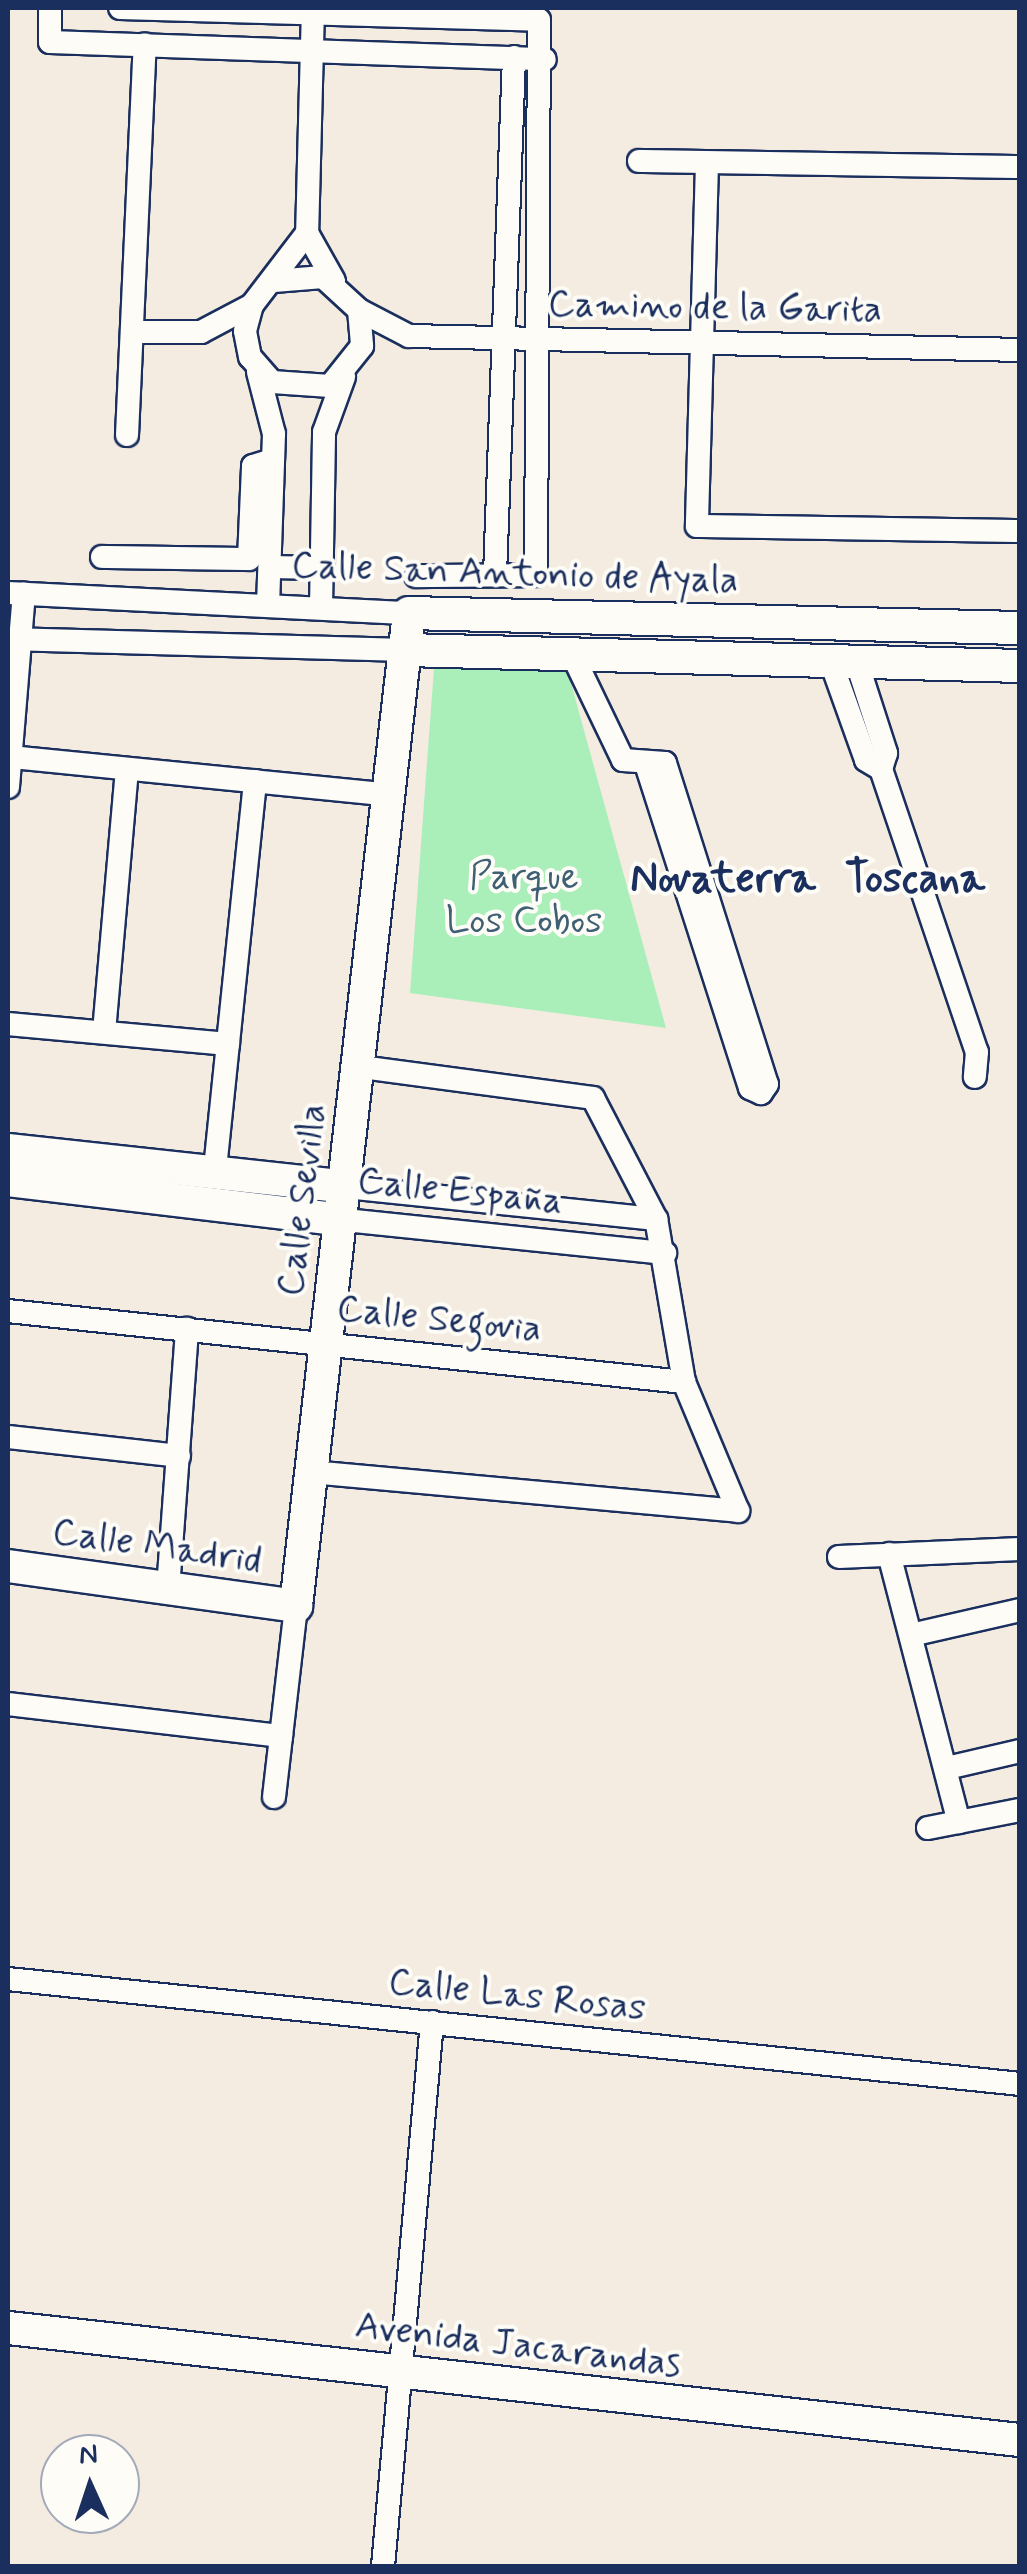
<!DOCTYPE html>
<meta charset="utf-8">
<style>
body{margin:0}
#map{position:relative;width:1027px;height:2574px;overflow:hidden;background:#f4ece0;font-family:Mynerve,sans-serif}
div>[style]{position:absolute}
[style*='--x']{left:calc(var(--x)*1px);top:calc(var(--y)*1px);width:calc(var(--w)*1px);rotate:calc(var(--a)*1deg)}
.green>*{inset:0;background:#aaefba}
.roads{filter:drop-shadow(2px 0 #1b2f5e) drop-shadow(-2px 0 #1b2f5e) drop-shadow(0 2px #1b2f5e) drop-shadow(0 -2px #1b2f5e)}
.street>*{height:22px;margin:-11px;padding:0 11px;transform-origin:11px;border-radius:11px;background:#fdfcf7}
.secondary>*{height:32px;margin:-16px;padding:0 16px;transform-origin:16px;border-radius:16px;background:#fdfcf7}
span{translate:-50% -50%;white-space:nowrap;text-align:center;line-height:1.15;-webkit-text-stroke:8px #fdfcf7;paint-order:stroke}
.street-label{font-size:38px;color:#1b2f5e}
.park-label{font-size:38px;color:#3f5f75}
.quarter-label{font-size:42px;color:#1b2f5e;font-weight:700}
.frame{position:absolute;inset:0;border:10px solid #1b2f5e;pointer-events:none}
.north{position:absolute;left:40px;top:2434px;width:100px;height:100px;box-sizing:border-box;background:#fdfcf7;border:2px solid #a3aaba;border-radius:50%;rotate:357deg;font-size:28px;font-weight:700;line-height:40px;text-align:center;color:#1b2f5e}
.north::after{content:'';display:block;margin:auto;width:35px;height:45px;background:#1b2f5e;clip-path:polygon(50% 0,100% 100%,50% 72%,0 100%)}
</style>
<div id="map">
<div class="green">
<i style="clip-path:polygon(566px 665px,666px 1028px,410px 993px,434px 668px)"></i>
</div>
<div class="roads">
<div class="street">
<i style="--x:50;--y:8;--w:34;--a:90"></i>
<i style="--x:50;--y:42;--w:495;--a:2"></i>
<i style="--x:120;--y:8;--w:419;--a:1.6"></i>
<i style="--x:539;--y:20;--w:555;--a:90.31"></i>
<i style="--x:536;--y:575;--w:120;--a:179.5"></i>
<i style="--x:313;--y:8;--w:225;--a:91.5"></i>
<i style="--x:307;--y:233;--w:55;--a:60.6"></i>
<i style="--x:639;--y:161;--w:381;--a:0.9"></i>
<i style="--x:707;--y:163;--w:363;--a:91.6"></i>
<i style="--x:697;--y:526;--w:323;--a:0.9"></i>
<i style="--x:274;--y:281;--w:49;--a:-4.7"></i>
<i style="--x:323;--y:277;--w:49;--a:42.5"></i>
<i style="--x:359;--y:310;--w:36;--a:85"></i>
<i style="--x:362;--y:346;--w:51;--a:128.7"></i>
<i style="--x:330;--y:386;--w:58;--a:-176.1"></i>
<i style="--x:272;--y:382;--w:33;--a:-131"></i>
<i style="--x:250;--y:357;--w:26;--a:-101"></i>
<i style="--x:245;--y:331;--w:27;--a:-75"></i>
<i style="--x:252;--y:305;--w:91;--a:-52.6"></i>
<i style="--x:359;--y:310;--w:56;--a:27.5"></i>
<i style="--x:409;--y:336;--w:611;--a:1.31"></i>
<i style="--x:133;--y:332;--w:68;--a:0"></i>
<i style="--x:201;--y:332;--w:58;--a:-27.9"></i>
<i style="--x:258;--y:372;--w:64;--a:75.5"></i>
<i style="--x:274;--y:434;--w:172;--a:92"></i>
<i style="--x:127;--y:435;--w:391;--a:-87.4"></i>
<i style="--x:102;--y:557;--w:147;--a:0.8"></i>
<i style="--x:249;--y:559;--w:93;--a:-87.5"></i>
<i style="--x:253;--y:466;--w:21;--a:-17"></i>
<i style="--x:270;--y:567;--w:53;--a:1.1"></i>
<i style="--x:495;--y:575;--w:518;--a:-87.9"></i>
<i style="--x:8;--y:593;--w:401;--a:2.9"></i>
<i style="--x:321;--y:608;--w:176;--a:-89"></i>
<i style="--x:324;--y:432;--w:59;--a:-70"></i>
<i style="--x:8;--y:639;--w:398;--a:1.6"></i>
<i style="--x:573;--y:656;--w:115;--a:64.3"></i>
<i style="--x:623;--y:760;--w:42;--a:4.1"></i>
<i style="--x:665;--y:763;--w:337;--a:72.4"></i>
<i style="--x:767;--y:1084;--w:11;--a:124"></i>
<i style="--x:761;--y:1093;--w:12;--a:-156"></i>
<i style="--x:750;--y:1088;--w:337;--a:-107.8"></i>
<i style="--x:831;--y:662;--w:104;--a:70.3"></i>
<i style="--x:866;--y:760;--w:17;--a:31"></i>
<i style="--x:857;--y:663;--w:95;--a:72.1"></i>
<i style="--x:886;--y:753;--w:17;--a:107"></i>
<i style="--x:881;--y:769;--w:299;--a:71.3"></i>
<i style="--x:977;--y:1052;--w:25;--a:95"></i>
<i style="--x:11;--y:757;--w:382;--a:5.7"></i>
<i style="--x:8;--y:787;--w:194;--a:-85.3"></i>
<i style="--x:8;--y:1024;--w:221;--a:5.2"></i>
<i style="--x:104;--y:1032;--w:264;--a:-85"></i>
<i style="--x:215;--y:1169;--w:390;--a:-84.1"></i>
<i style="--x:346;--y:1187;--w:312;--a:5.9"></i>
<i style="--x:345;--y:1220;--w:322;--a:5.9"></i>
<i style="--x:8;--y:1311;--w:680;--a:6"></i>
<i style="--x:8;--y:1437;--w:172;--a:6.3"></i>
<i style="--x:311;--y:1472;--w:429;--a:5.2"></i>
<i style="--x:738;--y:1511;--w:140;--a:-112.7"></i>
<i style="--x:684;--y:1382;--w:165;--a:-99.7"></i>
<i style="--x:656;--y:1219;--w:136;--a:-117.5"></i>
<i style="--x:593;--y:1098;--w:235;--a:-172.4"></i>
<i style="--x:889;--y:1554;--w:277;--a:75.4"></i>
<i style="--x:839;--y:1557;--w:181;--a:-2.5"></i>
<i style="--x:168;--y:1589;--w:261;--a:-85.8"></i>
<i style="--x:911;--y:1635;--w:112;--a:-12.9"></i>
<i style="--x:8;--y:1704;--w:275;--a:6.7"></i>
<i style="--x:947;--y:1768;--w:75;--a:-13.1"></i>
<i style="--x:274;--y:1797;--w:192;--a:-83.4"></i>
<i style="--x:928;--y:1828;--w:94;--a:-11.1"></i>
<i style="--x:8;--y:1979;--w:1017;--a:5.92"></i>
<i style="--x:383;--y:2566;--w:546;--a:-84.85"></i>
</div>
<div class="secondary">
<i style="--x:406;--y:650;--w:614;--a:1.49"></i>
<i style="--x:8;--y:1150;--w:340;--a:6.2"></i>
<i style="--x:8;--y:1180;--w:339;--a:6.8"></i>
<i style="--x:8;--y:1566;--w:291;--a:7.9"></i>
<i style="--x:296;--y:1606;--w:999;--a:-83.51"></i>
<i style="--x:409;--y:613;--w:611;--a:1.41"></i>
<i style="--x:8;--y:2328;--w:1018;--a:6.32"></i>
</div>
</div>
<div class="street-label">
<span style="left:715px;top:308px;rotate:1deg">Camino de la Garita</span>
<span style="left:515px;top:574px;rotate:2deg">Calle San Antonio de Ayala</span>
<span style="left:460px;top:1192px;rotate:6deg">Calle España</span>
<span style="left:303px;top:1200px;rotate:-83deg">Calle Sevilla</span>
<span style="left:439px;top:1320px;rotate:6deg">Calle Segovia</span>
<span style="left:157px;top:1547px;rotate:8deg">Calle Madrid</span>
<span style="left:517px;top:1996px;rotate:6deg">Calle Las Rosas</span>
<span style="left:518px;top:2346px;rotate:7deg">Avenida Jacarandas</span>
</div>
<div class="park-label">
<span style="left:524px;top:900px">Parque<br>Los Cobos</span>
</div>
<div class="quarter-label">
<span style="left:723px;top:880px">Novaterra</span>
<span style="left:915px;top:880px">Toscana</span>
</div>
<div class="frame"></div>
<div class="north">N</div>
</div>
